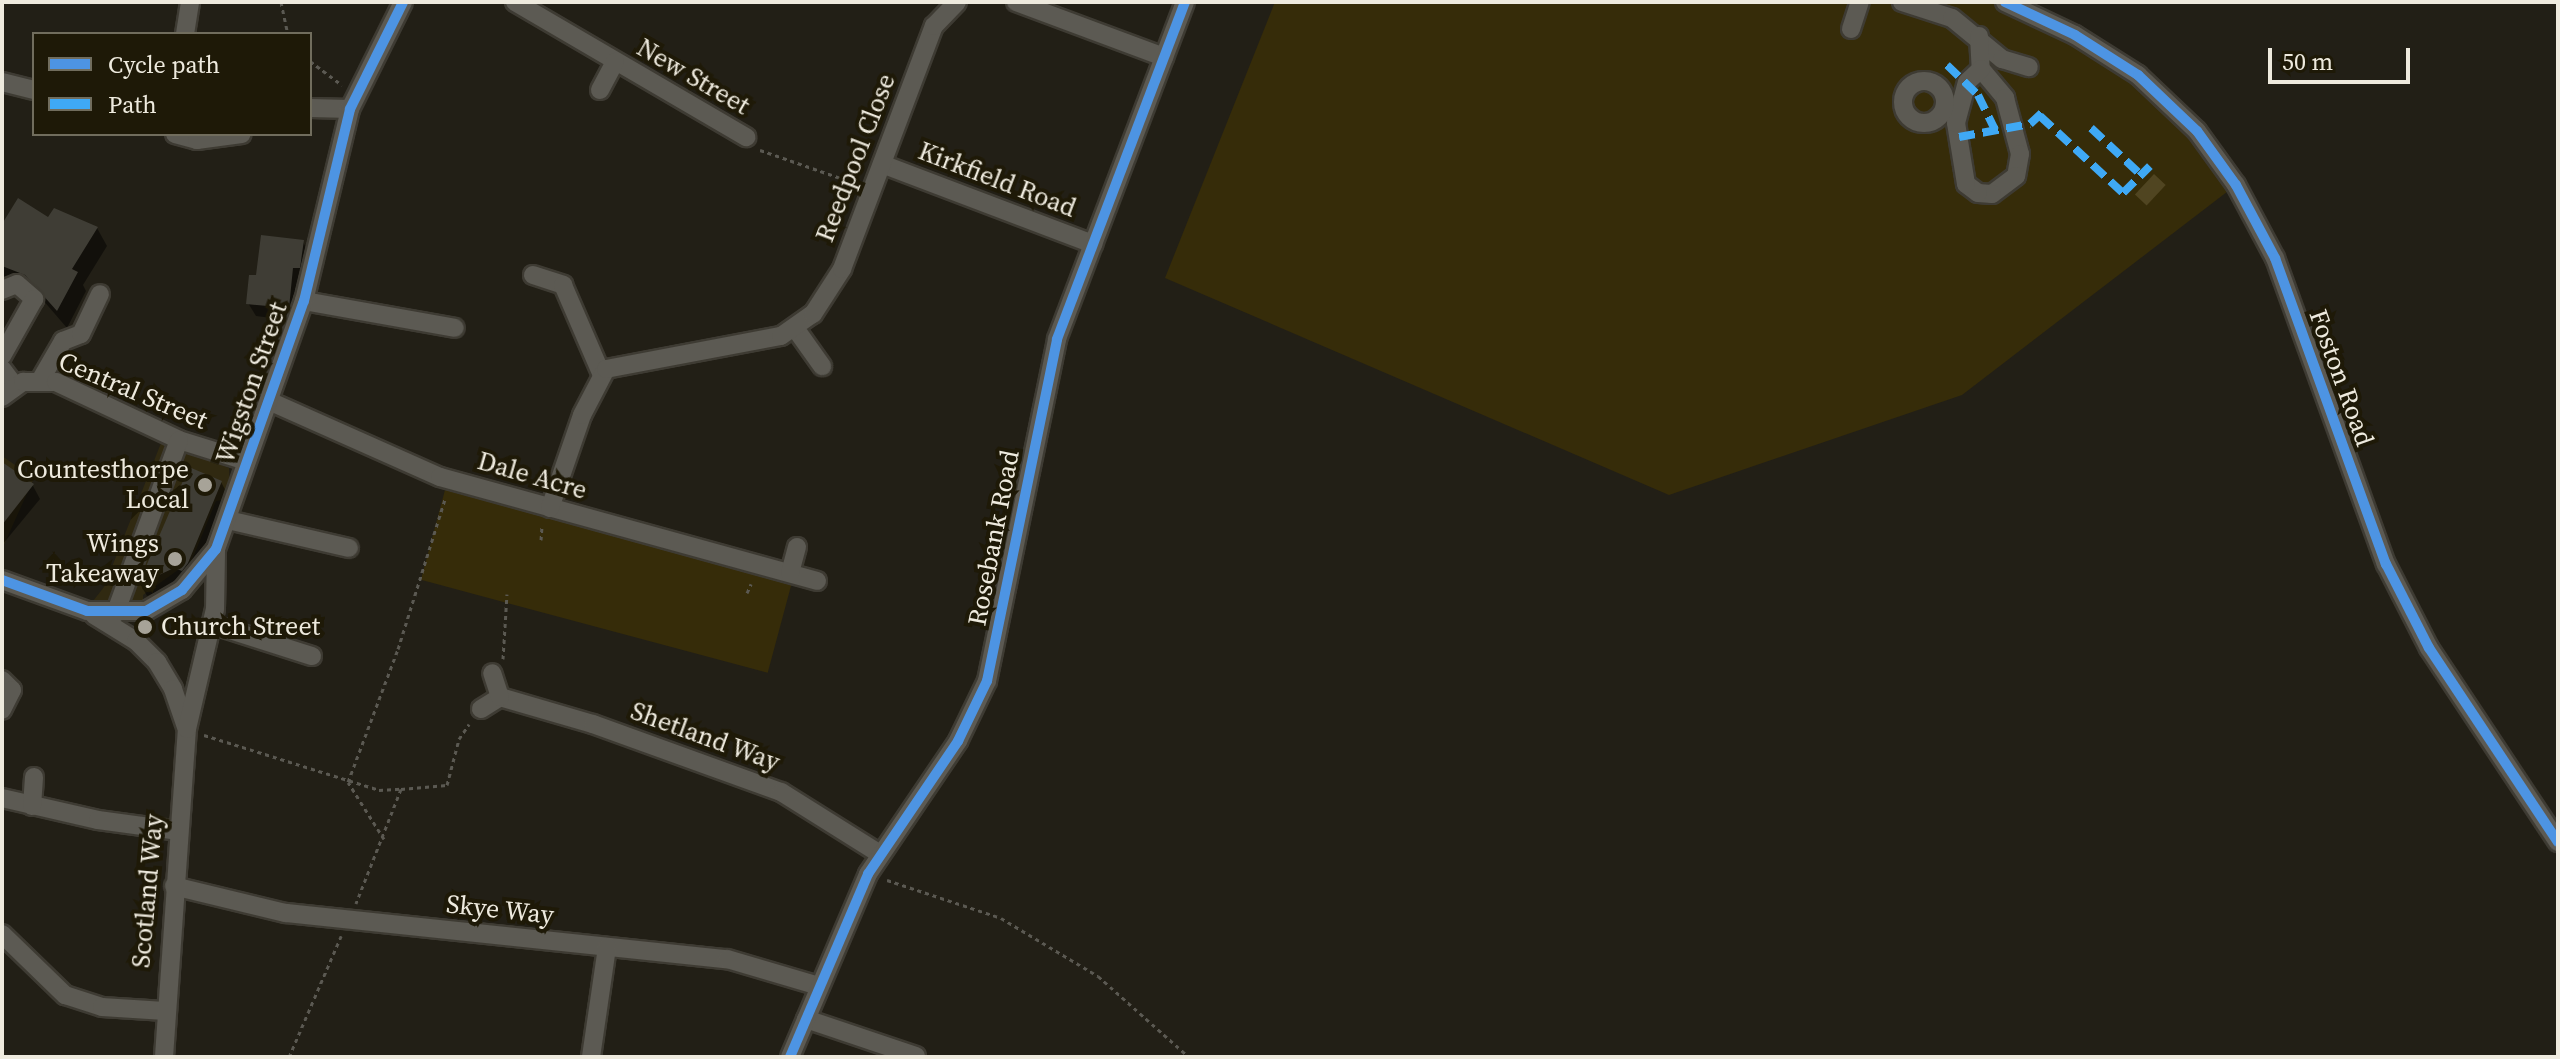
<!DOCTYPE html>
<style>
body{margin:0}
#map{position:relative;width:2560px;height:1059px;overflow:hidden;background:#221f16;font-family:"Source Serif 4",serif}
div>[style]{position:absolute}
[style*='--x']{left:calc(var(--x)*1px);top:calc(var(--y)*1px);width:calc(var(--w)*1px);rotate:calc(var(--a)*1deg)}
.built>*{inset:0;background:#302911}
.green>*{inset:0;background:#362c09;transform-origin:0 0}
.water>*{inset:0;background:#504521;transform-origin:0 0}
.shadow>*{inset:0;background:#0007}
.building>*{inset:0;background:#3f3d35}
.path>*{height:3px;margin-top:-1.5px;transform-origin:0;background:repeating-linear-gradient(90deg,#5b5952 0 4px,transparent 0 8px)}
.roads{filter:drop-shadow(2px 0 #3e3b33) drop-shadow(-2px 0 #3e3b33) drop-shadow(0 2px #3e3b33) drop-shadow(0 -2px #3e3b33)}
.minor>*{height:18px;margin:-9px;padding:0 9px;transform-origin:9px;border-radius:9px;background:#5c5a53}
.minor>.ring{margin:-9px;padding:0;box-sizing:content-box;background:none;border:18px solid #5c5a53;border-radius:50%}
.quiet>*{height:8px;margin-top:-4px;transform-origin:0;background:repeating-linear-gradient(90deg,#3fa9f5 0 16px,transparent 0 24px)}
.cycleway>*{height:10px;margin:-5px;padding:0 5px;transform-origin:5px;border-radius:5px;background:#4d94e3}
.dots>*{width:22px;height:22px;translate:-50% -50%;box-sizing:border-box;border:4px solid #1e1907;border-radius:50%}
span{translate:-50% -50%;white-space:nowrap;text-align:center;line-height:1.15;-webkit-text-stroke:8px #1e1907;paint-order:stroke}
.street-label{font-size:26px;color:#eeeade}
.poi-label{font-size:26px;color:#eeeade}
.right{translate:-100% -50%;text-align:right}
.left{translate:0 -50%;text-align:left}
.frame{position:absolute;inset:0;border:4px solid #eeeade;pointer-events:none}
.legend{position:absolute;left:32px;top:32px;width:280px;height:104px;box-sizing:border-box;background:#1e1907;border:2px solid #716d5d;margin:0;padding:10px 14px;list-style:none;font-size:24px;color:#eeeade}
.legend li{display:flex;align-items:center;gap:16px;height:40px}
.legend b{width:40px;border:2px solid #716d5d}
.scale{position:absolute;left:2268px;top:48px;width:142px;height:36px;box-sizing:border-box;border:4px solid #eeeade;border-top:0;padding-left:10px;font-size:24px;line-height:28px;white-space:nowrap;color:#eeeade;-webkit-text-stroke:6px #1e1907;paint-order:stroke}
</style>
<div id="map">
<div class="built">
<i style="clip-path:polygon(163px 438px,229px 468px,230px 499px,216px 501px,192px 560px,143px 595px,143px 605px,93px 601px,104px 587px)"></i>
<i style="clip-path:polygon(2px 456px,34px 478px,2px 549px)"></i>
</div>
<div class="green">
<i style="clip-path:polygon(1275px 2px,2005px 2px,2106px 54px,2236px 185px,1962px 395px,1669px 495px,1165px 278px)"></i>
<i style="left:445px;top:490px;width:359px;height:93px;rotate:15deg"></i>
</div>
<div class="water">
<i style="left:2154px;top:174px;width:16px;height:28px;rotate:43deg"></i>
</div>
<div class="shadow">
<i style="clip-path:polygon(49px 220px,97px 228px,107px 246px,83px 285px,86px 291px,67px 328px,36px 292px,2px 285px,2px 228px)"></i>
<i style="clip-path:polygon(303px 242px,310px 255px,295px 321px,256px 316px,248px 303px,258px 277px)"></i>
<i style="clip-path:polygon(7px 468px,33px 486px,40px 499px,2px 545px,2px 474px)"></i>
<i style="clip-path:polygon(221px 482px,228px 495px,195px 576px,147px 596px,141px 585px,151px 558px)"></i>
</div>
<div class="building">
<i style="clip-path:polygon(18px 198px,48px 217px,54px 208px,98px 227px,72px 269px,78px 272px,57px 311px,25px 275px,2px 266px,2px 224px)"></i>
<i style="clip-path:polygon(261px 235px,304px 240px,300px 268px,293px 268px,289px 308px,246px 304px,249px 275px,256px 275px)"></i>
<i style="clip-path:polygon(2px 462px,34px 484px,2px 525px)"></i>
<i style="clip-path:polygon(189px 467px,222px 481px,188px 563px,182px 571px,174px 568px,138px 585px)"></i>
</div>
<div class="path">
<i style="--x:281;--y:2;--w:33;--a:78"></i>
<i style="--x:310;--y:61;--w:40;--a:37"></i>
<i style="--x:760;--y:150;--w:101;--a:19.2"></i>
<i style="--x:541;--y:540;--w:15;--a:-86"></i>
<i style="--x:747;--y:593;--w:10;--a:-66"></i>
<i style="--x:503;--y:659;--w:65;--a:-86.5"></i>
<i style="--x:204;--y:735;--w:183;--a:17.4"></i>
<i style="--x:379;--y:790;--w:22;--a:-3"></i>
<i style="--x:401;--y:789;--w:123;--a:111.5"></i>
<i style="--x:401;--y:789;--w:46;--a:-5"></i>
<i style="--x:447;--y:785;--w:48;--a:-75.4"></i>
<i style="--x:459;--y:739;--w:18;--a:-56"></i>
<i style="--x:384;--y:839;--w:67;--a:-122.3"></i>
<i style="--x:348;--y:782;--w:142;--a:-69.4"></i>
<i style="--x:398;--y:649;--w:157;--a:-72.6"></i>
<i style="--x:887;--y:880;--w:120;--a:18.4"></i>
<i style="--x:1001;--y:918;--w:113;--a:30.9"></i>
<i style="--x:1098;--y:976;--w:122;--a:41.7"></i>
<i style="--x:289;--y:1057;--w:132;--a:-66.7"></i>
</div>
<div class="roads">
<div class="minor">
<i style="--x:515;--y:2;--w:268;--a:30.3"></i>
<i style="--x:1016;--y:2;--w:158;--a:20.4"></i>
<i style="--x:1902;--y:2;--w:52;--a:17.7"></i>
<i style="--x:1952;--y:18;--w:65;--a:39.4"></i>
<i style="--x:2002;--y:59;--w:28;--a:17"></i>
<i style="--x:2005;--y:2;--w:77;--a:25.2"></i>
<i style="--x:2075;--y:35;--w:75;--a:32.4"></i>
<i style="--x:2138;--y:75;--w:81;--a:43.5"></i>
<i style="--x:2197;--y:131;--w:67;--a:54.2"></i>
<i style="--x:2236;--y:185;--w:83;--a:61.9"></i>
<i style="--x:2275;--y:258;--w:326;--a:70.1"></i>
<i style="--x:2386;--y:564;--w:94;--a:62.9"></i>
<i style="--x:2429;--y:648;--w:233;--a:56.4"></i>
<i style="--x:1851;--y:29;--w:28;--a:-72"></i>
<i style="--x:185;--y:34;--w:32;--a:-81"></i>
<i style="--x:1979;--y:36;--w:33;--a:87"></i>
<i style="--x:1981;--y:69;--w:38;--a:50"></i>
<i style="--x:2005;--y:98;--w:58;--a:75"></i>
<i style="--x:2020;--y:154;--w:22;--a:100"></i>
<i style="--x:2016;--y:176;--w:30;--a:143"></i>
<i style="--x:1992;--y:194;--w:14;--a:-176"></i>
<i style="--x:1978;--y:193;--w:15;--a:-143"></i>
<i style="--x:1966;--y:184;--w:62;--a:-99.3"></i>
<i style="--x:1956;--y:123;--w:42;--a:-75"></i>
<i style="--x:1967;--y:82;--w:19;--a:-43"></i>
<i class="ring" style="left:1903px;top:81px;width:24px;height:24px"></i>
<i style="--x:2;--y:82;--w:33;--a:14"></i>
<i style="--x:600;--y:90;--w:32;--a:-62"></i>
<i style="--x:310;--y:108;--w:40;--a:1.4"></i>
<i style="--x:175;--y:134;--w:23;--a:15"></i>
<i style="--x:197;--y:140;--w:45;--a:-7.6"></i>
<i style="--x:882;--y:164;--w:226;--a:20.8"></i>
<i style="--x:533;--y:275;--w:32;--a:18"></i>
<i style="--x:563;--y:285;--w:96;--a:66.6"></i>
<i style="--x:2;--y:290;--w:16;--a:-22"></i>
<i style="--x:17;--y:284;--w:23;--a:41"></i>
<i style="--x:34;--y:299;--w:65;--a:119.3"></i>
<i style="--x:304;--y:301;--w:153;--a:10.1"></i>
<i style="--x:795;--y:328;--w:47;--a:54.6"></i>
<i style="--x:2;--y:369;--w:21;--a:53"></i>
<i style="--x:41;--y:379;--w:44;--a:-59.9"></i>
<i style="--x:63;--y:341;--w:19;--a:-21"></i>
<i style="--x:81;--y:334;--w:44;--a:-64.6"></i>
<i style="--x:2;--y:397;--w:26;--a:-36"></i>
<i style="--x:23;--y:382;--w:33;--a:0"></i>
<i style="--x:56;--y:382;--w:136;--a:25.2"></i>
<i style="--x:179;--y:440;--w:70;--a:17.4"></i>
<i style="--x:269;--y:401;--w:187;--a:24"></i>
<i style="--x:440;--y:477;--w:391;--a:15.4"></i>
<i style="--x:550;--y:508;--w:98;--a:-71"></i>
<i style="--x:582;--y:415;--w:52;--a:-62.4"></i>
<i style="--x:606;--y:369;--w:178;--a:-10.7"></i>
<i style="--x:781;--y:336;--w:39;--a:-35"></i>
<i style="--x:813;--y:314;--w:54;--a:-57.2"></i>
<i style="--x:842;--y:269;--w:260;--a:-69.3"></i>
<i style="--x:934;--y:26;--w:33;--a:-46"></i>
<i style="--x:228;--y:520;--w:124;--a:13"></i>
<i style="--x:790;--y:573;--w:27;--a:-75"></i>
<i style="--x:2;--y:580;--w:90;--a:20"></i>
<i style="--x:87;--y:611;--w:59;--a:0"></i>
<i style="--x:146;--y:611;--w:42;--a:-30.3"></i>
<i style="--x:182;--y:590;--w:53;--a:-50.3"></i>
<i style="--x:216;--y:549;--w:263;--a:-70.5"></i>
<i style="--x:304;--y:301;--w:197;--a:-76.5"></i>
<i style="--x:350;--y:109;--w:119;--a:-63.6"></i>
<i style="--x:115;--y:614;--w:185;--a:-69.8"></i>
<i style="--x:94;--y:615;--w:49;--a:31.8"></i>
<i style="--x:136;--y:641;--w:30;--a:45"></i>
<i style="--x:157;--y:662;--w:31;--a:59"></i>
<i style="--x:173;--y:689;--w:40;--a:71.1"></i>
<i style="--x:211;--y:624;--w:106;--a:17.6"></i>
<i style="--x:2;--y:680;--w:14;--a:45"></i>
<i style="--x:12;--y:690;--w:22;--a:117"></i>
<i style="--x:500;--y:697;--w:97;--a:16.2"></i>
<i style="--x:593;--y:724;--w:200;--a:19.9"></i>
<i style="--x:781;--y:792;--w:117;--a:32.1"></i>
<i style="--x:481;--y:709;--w:22;--a:-32"></i>
<i style="--x:500;--y:697;--w:25;--a:-108"></i>
<i style="--x:2;--y:798;--w:98;--a:12.9"></i>
<i style="--x:98;--y:820;--w:82;--a:7.7"></i>
<i style="--x:32;--y:806;--w:29;--a:-86"></i>
<i style="--x:174;--y:886;--w:115;--a:13.6"></i>
<i style="--x:286;--y:913;--w:443;--a:6"></i>
<i style="--x:727;--y:959;--w:96;--a:16.4"></i>
<i style="--x:2;--y:934;--w:88;--a:44.1"></i>
<i style="--x:65;--y:995;--w:39;--a:18"></i>
<i style="--x:102;--y:1007;--w:63;--a:3.6"></i>
<i style="--x:806;--y:1019;--w:116;--a:18.6"></i>
<i style="--x:164;--y:1057;--w:329;--a:-86"></i>
<i style="--x:187;--y:729;--w:123;--a:-76.9"></i>
<i style="--x:215;--y:609;--w:60;--a:-89"></i>
<i style="--x:591;--y:1057;--w:111;--a:-81.7"></i>
<i style="--x:790;--y:1057;--w:199;--a:-66.9"></i>
<i style="--x:868;--y:874;--w:161;--a:-55.9"></i>
<i style="--x:958;--y:741;--w:67;--a:-64.2"></i>
<i style="--x:987;--y:681;--w:349;--a:-78.4"></i>
<i style="--x:1057;--y:339;--w:360;--a:-69.2"></i>
</div>
</div>
<div class="quiet">
<i style="--x:1947;--y:65;--w:43;--a:44.1"></i>
<i style="--x:1978;--y:95;--w:39;--a:64"></i>
<i style="--x:2040;--y:116;--w:113;--a:42.9"></i>
<i style="--x:2123;--y:193;--w:38;--a:-45"></i>
<i style="--x:2091;--y:128;--w:69;--a:43.2"></i>
<i style="--x:1959;--y:137;--w:72;--a:-10.4"></i>
<i style="--x:2030;--y:124;--w:19;--a:-43"></i>
</div>
<div class="cycleway">
<i style="--x:2005;--y:2;--w:77;--a:25.2"></i>
<i style="--x:2075;--y:35;--w:75;--a:32.4"></i>
<i style="--x:2138;--y:75;--w:81;--a:43.5"></i>
<i style="--x:2197;--y:131;--w:67;--a:54.2"></i>
<i style="--x:2236;--y:185;--w:83;--a:61.9"></i>
<i style="--x:2275;--y:258;--w:326;--a:70.1"></i>
<i style="--x:2386;--y:564;--w:94;--a:62.9"></i>
<i style="--x:2429;--y:648;--w:233;--a:56.4"></i>
<i style="--x:2;--y:580;--w:90;--a:20"></i>
<i style="--x:87;--y:611;--w:59;--a:0"></i>
<i style="--x:146;--y:611;--w:42;--a:-30.3"></i>
<i style="--x:182;--y:590;--w:53;--a:-50.3"></i>
<i style="--x:216;--y:549;--w:263;--a:-70.5"></i>
<i style="--x:304;--y:301;--w:197;--a:-76.5"></i>
<i style="--x:350;--y:109;--w:119;--a:-63.6"></i>
<i style="--x:790;--y:1057;--w:199;--a:-66.9"></i>
<i style="--x:868;--y:874;--w:161;--a:-55.9"></i>
<i style="--x:958;--y:741;--w:67;--a:-64.2"></i>
<i style="--x:987;--y:681;--w:349;--a:-78.4"></i>
<i style="--x:1057;--y:339;--w:360;--a:-69.2"></i>
</div>
<div class="dots">
<i style="left:205px;top:485px;background:#a7a398"></i>
<i style="left:175px;top:559px;background:#a7a398"></i>
<i style="left:145px;top:627px;background:#a7a398"></i>
</div>
<div class="street-label">
<span style="left:693px;top:77px;rotate:30deg">New Street</span>
<span style="left:856px;top:158px;rotate:-69deg">Reedpool Close</span>
<span style="left:997px;top:180px;rotate:21deg">Kirkfield Road</span>
<span style="left:2341px;top:378px;rotate:70deg">Foston Road</span>
<span style="left:252px;top:383px;rotate:-71deg">Wigston Street</span>
<span style="left:133px;top:391px;rotate:23deg">Central Street</span>
<span style="left:532px;top:476px;rotate:16deg">Dale Acre</span>
<span style="left:994px;top:538px;rotate:-79deg">Rosebank Road</span>
<span style="left:705px;top:737px;rotate:20deg">Shetland Way</span>
<span style="left:148px;top:891px;rotate:-85deg">Scotland Way</span>
<span style="left:500px;top:910px;rotate:6deg">Skye Way</span>
</div>
<div class="poi-label">
<span class="right" style="left:189px;top:485px">Countesthorpe<br>Local</span>
<span class="right" style="left:159px;top:559px">Wings<br>Takeaway</span>
<span class="left" style="left:161px;top:627px">Church Street</span>
</div>
<div class="frame"></div>
<ul class="legend">
<li><b style="height:10px;background:#4d94e3"></b>Cycle path</li>
<li><b style="height:10px;background:#3fa9f5"></b>Path</li>
</ul>
<div class="scale">50 m</div>
</div>
